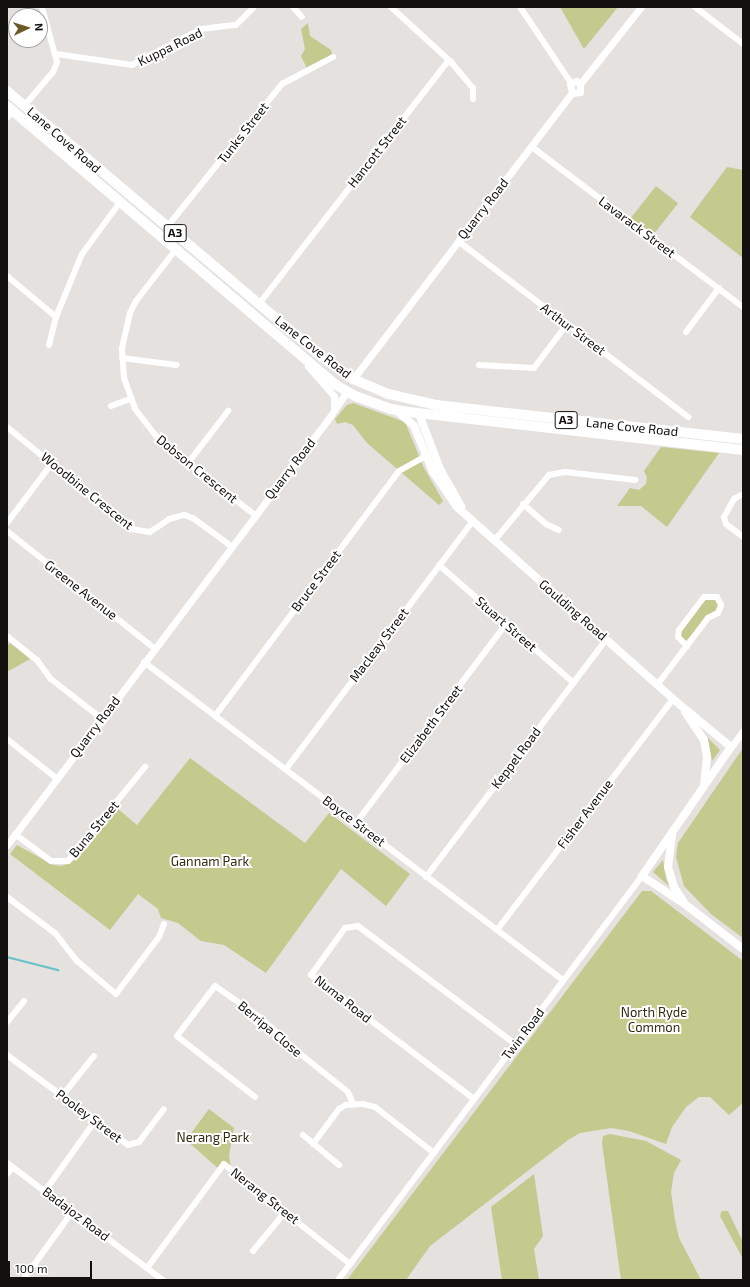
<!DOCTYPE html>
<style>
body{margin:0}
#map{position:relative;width:750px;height:1287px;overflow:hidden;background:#e4e1de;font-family:"Exo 2",sans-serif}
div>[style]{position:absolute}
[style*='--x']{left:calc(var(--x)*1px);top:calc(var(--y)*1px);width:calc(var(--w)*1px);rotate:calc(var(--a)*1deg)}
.green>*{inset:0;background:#c4c98e;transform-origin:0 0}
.stream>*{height:1.5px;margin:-0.75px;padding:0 0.75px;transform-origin:0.75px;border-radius:0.75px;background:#64c2c8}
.minor>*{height:6px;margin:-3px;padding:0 3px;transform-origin:3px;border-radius:3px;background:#fff}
.tertiary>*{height:7px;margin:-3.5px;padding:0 3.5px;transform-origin:3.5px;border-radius:3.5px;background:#fff}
.secondary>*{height:8px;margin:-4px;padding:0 4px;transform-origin:4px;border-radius:4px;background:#fff}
.trunk>*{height:10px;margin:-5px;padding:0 5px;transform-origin:5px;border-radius:5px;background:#fff}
span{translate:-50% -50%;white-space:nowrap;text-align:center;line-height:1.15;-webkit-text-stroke:4px #fff;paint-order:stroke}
.shield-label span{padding:1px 3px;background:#fff;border:1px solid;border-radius:3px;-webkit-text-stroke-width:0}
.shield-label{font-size:12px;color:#121110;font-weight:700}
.street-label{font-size:13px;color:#121110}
.park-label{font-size:13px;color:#2c2e10}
.frame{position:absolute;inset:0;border:8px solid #121110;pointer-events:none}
.north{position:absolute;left:8px;top:8px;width:40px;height:40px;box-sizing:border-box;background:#fff;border:1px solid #a0a09f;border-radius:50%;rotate:86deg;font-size:11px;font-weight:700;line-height:16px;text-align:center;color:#121110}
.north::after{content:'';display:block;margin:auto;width:14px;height:18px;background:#6b5a28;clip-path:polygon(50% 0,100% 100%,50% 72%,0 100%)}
.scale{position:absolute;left:8px;top:1261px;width:84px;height:18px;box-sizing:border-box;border:2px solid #121110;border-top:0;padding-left:5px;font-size:12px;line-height:14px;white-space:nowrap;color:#121110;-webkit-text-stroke:3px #fff;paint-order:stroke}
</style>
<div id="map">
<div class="green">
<i style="clip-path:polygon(560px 7px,618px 7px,584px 49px)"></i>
<i style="clip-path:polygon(308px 23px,310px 36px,331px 50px,333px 57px,308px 70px,301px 56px,305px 49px,301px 29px)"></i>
<i style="clip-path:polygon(727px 167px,743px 170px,743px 258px,690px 217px)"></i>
<i style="left:656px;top:186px;width:28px;height:41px;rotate:38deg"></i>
<i style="clip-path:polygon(353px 403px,405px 422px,424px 468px,443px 501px,439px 505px,367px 443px,353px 425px,345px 422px,337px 424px,335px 419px,347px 405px)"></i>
<i style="clip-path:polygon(661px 447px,719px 453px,667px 527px,641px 506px,617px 506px,630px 488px,639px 490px,646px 484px,647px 477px,644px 471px)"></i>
<i style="clip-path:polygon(712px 597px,719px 603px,717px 610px,686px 641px,681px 637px,680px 632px,704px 600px)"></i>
<i style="clip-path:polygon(10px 643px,30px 659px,7px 672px,7px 646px)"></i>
<i style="clip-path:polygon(707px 737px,720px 750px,712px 761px,709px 745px)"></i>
<i style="clip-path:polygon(743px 748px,743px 938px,711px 914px,684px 886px,676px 857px,678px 843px)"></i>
<i style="clip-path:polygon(190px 758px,305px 843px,329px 813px,410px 874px,386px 906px,341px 869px,266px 973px,224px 945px,201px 941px,178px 923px,161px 918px,158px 909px,138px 894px,110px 930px,10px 854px,17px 845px,53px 865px,62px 866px,70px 863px,76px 859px,117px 808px,137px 825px)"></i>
<i style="clip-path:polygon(663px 860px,666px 878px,669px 886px,653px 872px)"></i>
<i style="clip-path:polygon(642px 891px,651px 891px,743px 961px,743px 1103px,729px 1115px,710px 1097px,699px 1097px,686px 1107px,672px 1127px,666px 1144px,629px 1131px,611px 1128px,580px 1133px,568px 1140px,430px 1246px,406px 1280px,347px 1280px)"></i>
<i style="clip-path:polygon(209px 1109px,234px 1128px,229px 1155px,231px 1170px,224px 1164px,220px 1170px,186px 1140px)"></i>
<i style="clip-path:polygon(610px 1134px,646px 1141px,681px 1160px,674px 1173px,671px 1192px,675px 1220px,679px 1238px,701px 1280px,621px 1280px,602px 1143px,603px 1136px)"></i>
<i style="clip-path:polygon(534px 1174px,543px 1236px,534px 1249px,539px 1280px,502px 1280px,491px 1207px)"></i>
<i style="clip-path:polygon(722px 1211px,728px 1211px,743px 1242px,743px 1259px,720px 1216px)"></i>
</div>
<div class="stream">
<i style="--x:7;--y:957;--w:53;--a:14.3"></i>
</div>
<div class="minor">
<i style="--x:293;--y:7;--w:13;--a:48"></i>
<i style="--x:391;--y:7;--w:81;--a:42.5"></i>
<i style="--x:451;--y:62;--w:34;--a:50"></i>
<i style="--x:473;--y:88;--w:11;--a:90"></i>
<i style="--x:520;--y:7;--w:92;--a:56.1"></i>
<i style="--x:695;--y:7;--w:61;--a:37.6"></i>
<i style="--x:56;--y:54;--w:77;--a:8.2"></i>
<i style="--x:132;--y:65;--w:78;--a:-27.6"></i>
<i style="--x:201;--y:29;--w:35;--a:-7"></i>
<i style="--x:236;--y:25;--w:25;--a:-45"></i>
<i style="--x:24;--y:106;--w:45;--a:-49.5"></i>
<i style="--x:53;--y:72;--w:11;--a:-68"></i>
<i style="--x:57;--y:62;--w:57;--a:-105.3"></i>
<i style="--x:7;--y:118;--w:10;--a:-53"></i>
<i style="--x:532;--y:147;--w:265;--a:37.2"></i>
<i style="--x:167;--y:227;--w:184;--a:-51.2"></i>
<i style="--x:282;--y:84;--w:58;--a:-27.9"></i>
<i style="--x:458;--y:241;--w:290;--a:37.4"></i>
<i style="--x:177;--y:248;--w:67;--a:127.7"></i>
<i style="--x:136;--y:301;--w:13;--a:117"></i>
<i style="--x:130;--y:313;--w:37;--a:103"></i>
<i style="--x:122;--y:349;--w:29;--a:86"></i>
<i style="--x:124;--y:378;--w:33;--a:70"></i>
<i style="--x:135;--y:409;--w:39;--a:52"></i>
<i style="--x:159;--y:440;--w:122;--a:38"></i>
<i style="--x:7;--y:276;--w:64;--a:39.9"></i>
<i style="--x:259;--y:304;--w:308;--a:-52.1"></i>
<i style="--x:686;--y:332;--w:55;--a:-53.1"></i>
<i style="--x:49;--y:345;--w:29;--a:-76"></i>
<i style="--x:56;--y:317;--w:68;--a:-67.6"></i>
<i style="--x:82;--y:254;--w:66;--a:-53.7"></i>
<i style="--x:122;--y:358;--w:55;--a:7.3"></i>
<i style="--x:479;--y:365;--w:55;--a:3.1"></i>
<i style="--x:534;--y:368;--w:55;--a:-53.1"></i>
<i style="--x:111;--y:406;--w:20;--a:-20"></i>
<i style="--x:7;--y:427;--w:161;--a:39.4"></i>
<i style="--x:131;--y:529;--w:19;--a:9"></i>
<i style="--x:150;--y:532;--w:23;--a:-34"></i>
<i style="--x:169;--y:519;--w:16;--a:-15"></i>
<i style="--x:184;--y:515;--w:9;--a:18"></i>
<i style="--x:193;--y:518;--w:47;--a:36.4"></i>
<i style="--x:188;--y:463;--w:66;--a:-52.4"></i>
<i style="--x:743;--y:494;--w:10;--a:151"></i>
<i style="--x:734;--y:499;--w:21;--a:119"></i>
<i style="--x:724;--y:517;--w:7;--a:74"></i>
<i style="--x:726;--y:524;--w:21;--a:37"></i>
<i style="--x:523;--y:504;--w:30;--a:41"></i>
<i style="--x:546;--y:524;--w:14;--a:25"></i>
<i style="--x:7;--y:523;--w:75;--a:-53.1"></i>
<i style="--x:7;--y:531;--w:188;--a:38.5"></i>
<i style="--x:494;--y:541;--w:86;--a:-50.2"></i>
<i style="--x:549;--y:475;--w:16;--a:-11"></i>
<i style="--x:565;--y:472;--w:71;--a:6.4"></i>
<i style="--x:439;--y:565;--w:179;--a:41.2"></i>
<i style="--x:7;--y:636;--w:38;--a:39"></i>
<i style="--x:37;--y:660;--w:24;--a:54"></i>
<i style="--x:51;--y:679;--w:63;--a:38"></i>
<i style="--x:144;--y:662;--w:526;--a:37.2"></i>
<i style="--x:657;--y:685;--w:84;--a:-52.7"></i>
<i style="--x:708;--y:618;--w:11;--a:-27"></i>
<i style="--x:718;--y:613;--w:9;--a:-69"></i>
<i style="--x:721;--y:605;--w:9;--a:-117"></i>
<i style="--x:717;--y:597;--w:13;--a:180"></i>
<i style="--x:704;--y:597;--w:41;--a:127.1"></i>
<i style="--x:679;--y:630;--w:7;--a:98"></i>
<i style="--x:678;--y:637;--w:13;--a:45"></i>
<i style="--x:215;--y:716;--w:306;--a:-53.1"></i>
<i style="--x:399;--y:471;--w:31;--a:-29"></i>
<i style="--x:7;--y:739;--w:63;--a:38.5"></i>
<i style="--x:286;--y:769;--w:309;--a:-53"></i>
<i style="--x:356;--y:823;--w:249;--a:-53"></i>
<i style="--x:15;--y:834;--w:45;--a:36.9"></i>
<i style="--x:51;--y:861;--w:17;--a:0"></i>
<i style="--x:68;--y:861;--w:122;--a:-50.7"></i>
<i style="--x:426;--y:877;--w:298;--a:-52.8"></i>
<i style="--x:7;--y:897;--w:60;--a:36.9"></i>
<i style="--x:55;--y:933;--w:36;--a:52"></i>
<i style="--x:77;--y:961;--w:51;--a:40.2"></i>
<i style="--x:116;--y:994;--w:71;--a:-53"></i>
<i style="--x:159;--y:937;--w:14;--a:-69"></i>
<i style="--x:497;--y:930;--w:290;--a:-52.7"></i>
<i style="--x:7;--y:1022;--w:27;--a:-51"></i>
<i style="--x:7;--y:1055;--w:151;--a:36.6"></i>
<i style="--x:128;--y:1145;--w:11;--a:-15"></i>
<i style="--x:139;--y:1142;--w:41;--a:-52.9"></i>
<i style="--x:62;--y:1096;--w:51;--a:-51.3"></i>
<i style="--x:255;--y:1097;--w:99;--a:-142"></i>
<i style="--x:177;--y:1036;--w:63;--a:-52.8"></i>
<i style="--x:215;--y:986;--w:56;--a:34.8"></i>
<i style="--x:261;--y:1018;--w:50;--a:42.6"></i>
<i style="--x:298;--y:1052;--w:64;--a:38.7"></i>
<i style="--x:348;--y:1092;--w:13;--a:67"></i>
<i style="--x:474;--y:1099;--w:205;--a:-142.7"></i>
<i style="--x:311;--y:975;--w:58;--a:-54.1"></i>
<i style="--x:345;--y:928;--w:13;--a:-9"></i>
<i style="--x:358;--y:926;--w:196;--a:36.9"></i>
<i style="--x:303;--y:1135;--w:47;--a:39.8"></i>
<i style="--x:313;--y:1144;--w:44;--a:-53.4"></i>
<i style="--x:339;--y:1109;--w:8;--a:-30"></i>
<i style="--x:346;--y:1105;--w:17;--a:-3"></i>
<i style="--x:363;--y:1104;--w:12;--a:14"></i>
<i style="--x:375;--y:1107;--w:75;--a:37.9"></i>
<i style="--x:7;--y:1163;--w:195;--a:36.9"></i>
<i style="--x:7;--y:1174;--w:9;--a:-49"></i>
<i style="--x:45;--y:1191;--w:86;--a:-54.5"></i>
<i style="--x:253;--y:1251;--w:50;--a:-50.6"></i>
<i style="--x:147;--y:1268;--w:129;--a:-53.5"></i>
<i style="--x:224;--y:1164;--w:161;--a:38.4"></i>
<i style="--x:23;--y:1280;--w:84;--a:-54.2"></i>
<i style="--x:338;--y:1280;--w:506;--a:-53.04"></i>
</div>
<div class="tertiary">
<i style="--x:580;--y:84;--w:98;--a:-51.6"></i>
<i style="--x:572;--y:93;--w:9;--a:-103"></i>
<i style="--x:570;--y:84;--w:7;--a:-27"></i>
<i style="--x:576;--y:81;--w:5;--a:37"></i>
<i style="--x:572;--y:93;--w:8;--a:-7"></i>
<i style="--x:580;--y:92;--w:8;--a:-90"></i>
<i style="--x:308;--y:366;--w:40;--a:49"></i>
<i style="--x:334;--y:396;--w:13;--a:90"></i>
<i style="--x:353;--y:379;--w:360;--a:-52.6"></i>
<i style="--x:731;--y:747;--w:20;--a:-53"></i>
<i style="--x:7;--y:845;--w:535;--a:-52.98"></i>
<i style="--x:329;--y:418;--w:32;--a:-56"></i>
</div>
<div class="secondary">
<i style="--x:397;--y:411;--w:23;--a:41"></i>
<i style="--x:414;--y:426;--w:50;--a:67.6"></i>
<i style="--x:433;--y:472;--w:42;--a:55.6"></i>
<i style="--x:457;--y:507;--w:289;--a:41.6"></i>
<i style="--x:673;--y:699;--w:75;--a:39.6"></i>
<i style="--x:731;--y:747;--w:157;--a:124.6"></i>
<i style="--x:642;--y:876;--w:45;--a:33.3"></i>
<i style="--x:419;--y:414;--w:59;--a:69.1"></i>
<i style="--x:440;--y:469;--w:43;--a:60.4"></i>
<i style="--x:685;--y:712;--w:34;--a:56"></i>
<i style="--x:704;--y:740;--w:17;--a:80"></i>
<i style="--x:707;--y:757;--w:27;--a:96"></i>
<i style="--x:672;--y:835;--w:32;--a:97"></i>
<i style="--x:668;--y:867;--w:21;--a:73"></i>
<i style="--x:674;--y:887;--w:17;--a:57"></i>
<i style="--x:677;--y:898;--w:83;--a:37.7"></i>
</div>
<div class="trunk">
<i style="--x:7;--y:91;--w:414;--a:40.2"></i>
<i style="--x:323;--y:358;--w:37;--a:35"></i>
<i style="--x:353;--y:379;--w:39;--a:23"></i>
<i style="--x:389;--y:394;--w:48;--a:13.2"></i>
<i style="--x:436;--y:405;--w:309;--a:6.3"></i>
<i style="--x:7;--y:106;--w:431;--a:40.3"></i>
<i style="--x:336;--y:385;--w:22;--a:30"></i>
<i style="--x:355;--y:396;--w:38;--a:20"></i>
<i style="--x:391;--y:409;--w:18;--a:9"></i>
<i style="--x:409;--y:412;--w:336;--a:6.5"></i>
</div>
<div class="shield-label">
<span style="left:175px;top:233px">A3</span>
<span style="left:566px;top:420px">A3</span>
</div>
<div class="street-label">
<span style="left:170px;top:47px;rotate:-26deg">Kuppa Road</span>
<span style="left:243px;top:133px;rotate:-52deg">Tunks Street</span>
<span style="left:64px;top:140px;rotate:41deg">Lane Cove Road</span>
<span style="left:377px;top:152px;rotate:-52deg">Hancott Street</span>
<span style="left:483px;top:209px;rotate:-52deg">Quarry Road</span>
<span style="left:637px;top:227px;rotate:37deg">Lavarack Street</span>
<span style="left:573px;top:329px;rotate:37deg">Arthur Street</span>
<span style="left:313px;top:347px;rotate:38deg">Lane Cove Road</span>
<span style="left:632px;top:427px;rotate:6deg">Lane Cove Road</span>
<span style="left:197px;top:469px;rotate:39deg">Dobson Crescent</span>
<span style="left:290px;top:469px;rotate:-52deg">Quarry Road</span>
<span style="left:87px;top:491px;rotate:39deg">Woodbine Crescent</span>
<span style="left:316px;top:581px;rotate:-53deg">Bruce Street</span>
<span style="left:81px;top:590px;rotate:38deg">Greene Avenue</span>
<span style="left:573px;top:610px;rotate:41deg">Goulding Road</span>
<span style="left:506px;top:624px;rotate:41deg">Stuart Street</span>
<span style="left:379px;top:645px;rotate:-53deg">Macleay Street</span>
<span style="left:431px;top:724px;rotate:-53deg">Elizabeth Street</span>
<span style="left:95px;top:727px;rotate:-53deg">Quarry Road</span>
<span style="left:516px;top:758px;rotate:-53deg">Keppel Road</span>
<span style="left:585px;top:814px;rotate:-53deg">Fisher Avenue</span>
<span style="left:354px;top:821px;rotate:37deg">Boyce Street</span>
<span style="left:94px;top:829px;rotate:-50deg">Buna Street</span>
<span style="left:343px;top:999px;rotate:38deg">Numa Road</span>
<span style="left:270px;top:1029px;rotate:40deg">Berripa Close</span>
<span style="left:523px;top:1034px;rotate:-53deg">Twin Road</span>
<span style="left:89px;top:1116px;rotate:37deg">Pooley Street</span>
<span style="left:265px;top:1196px;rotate:38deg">Nerang Street</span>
<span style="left:76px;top:1214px;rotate:37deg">Badajoz Road</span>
</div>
<div class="park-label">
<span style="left:210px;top:861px">Gannam Park</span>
<span style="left:654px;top:1020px">North Ryde<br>Common</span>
<span style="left:213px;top:1137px">Nerang Park</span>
</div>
<div class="frame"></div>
<div class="north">N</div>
<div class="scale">100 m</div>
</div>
